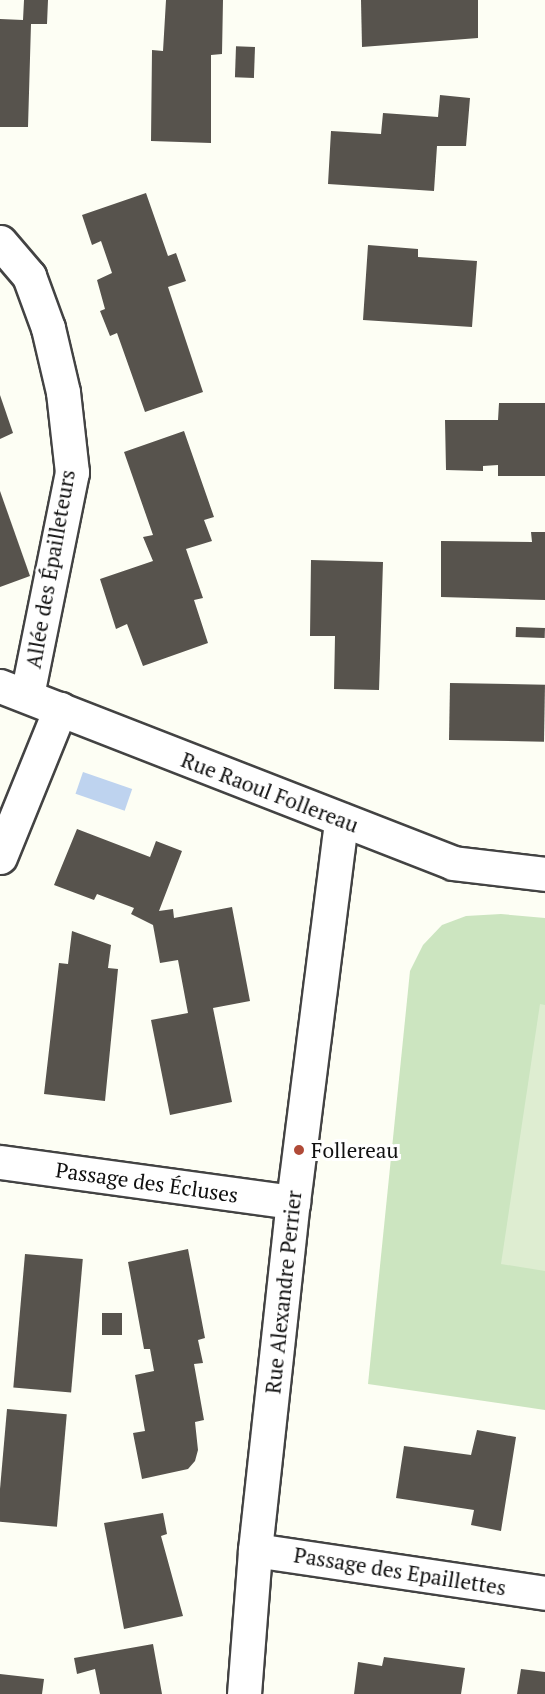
<!DOCTYPE html>
<meta charset="utf-8">
<style>
body{margin:0}
#map{position:relative;width:545px;height:1694px;overflow:hidden;background:#fdfef4;font-family:"PT Serif",serif}
div>[style]{position:absolute}
[style*='--x']{left:calc(var(--x)*1px);top:calc(var(--y)*1px);width:calc(var(--w)*1px);rotate:calc(var(--a)*1deg)}
.green>*{inset:0;background:#cce5c0}
.pitch>*{inset:0;background:#deedd1}
.water>*{inset:0;background:#bed3ef;transform-origin:0 0}
.building>*{inset:0;background:#57534d;transform-origin:0 0}
.roads{filter:drop-shadow(2px 0 #434343) drop-shadow(-2px 0 #434343) drop-shadow(0 2px #434343) drop-shadow(0 -2px #434343)}
.minor>*{height:33px;margin:-16.5px;padding:0 16.5px;transform-origin:16.5px;border-radius:16.5px;background:#fff}
.dots>*{width:16px;height:16px;translate:-50% -50%;box-sizing:border-box;border:3px solid #fff;border-radius:50%}
span{translate:-50% -50%;white-space:nowrap;text-align:center;line-height:1.15;-webkit-text-stroke:6px #fff;paint-order:stroke}
.street-label{font-size:21px;color:#101010}
.poi-label{font-size:21px;color:#101010}
.left{translate:0 -50%;text-align:left}
</style>
<div id="map">
<div class="green">
<i style="clip-path:polygon(501px 914px,545px 918px,545px 1410px,368px 1384px,410px 971px,423px 945px,442px 925px,466px 916px)"></i>
</div>
<div class="pitch">
<i style="clip-path:polygon(540px 1004px,545px 1005px,545px 1271px,501px 1264px)"></i>
</div>
<div class="water">
<i style="left:83px;top:772px;width:52px;height:23px;rotate:19deg"></i>
</div>
<div class="building">
<i style="clip-path:polygon(24px 0,48px 0,47px 24px,31px 24px,28px 127px,0 127px,0 19px,23px 20px)"></i>
<i style="clip-path:polygon(166px 0,223px 0,222px 54px,211px 55px,211px 143px,151px 141px,152px 50px,163px 51px)"></i>
<i style="clip-path:polygon(361px 0,478px 0,478px 38px,362px 47px)"></i>
<i style="left:255px;top:47px;width:31px;height:19px;rotate:92deg"></i>
<i style="clip-path:polygon(440px 95px,470px 98px,466px 146px,437px 146px,434px 191px,328px 184px,331px 131px,381px 134px,383px 113px,438px 117px)"></i>
<i style="clip-path:polygon(146px 193px,168px 256px,176px 253px,186px 281px,168px 287px,203px 392px,145px 412px,117px 333px,110px 336px,100px 311px,105px 309px,97px 280px,112px 273px,101px 241px,92px 245px,82px 215px)"></i>
<i style="clip-path:polygon(368px 245px,418px 249px,418px 257px,477px 261px,472px 327px,363px 320px)"></i>
<i style="clip-path:polygon(0 395px,13px 433px,0 439px)"></i>
<i style="clip-path:polygon(499px 403px,545px 403px,545px 476px,498px 476px,498px 465px,483px 466px,483px 471px,446px 470px,445px 420px,498px 420px)"></i>
<i style="clip-path:polygon(184px 431px,214px 517px,204px 520px,212px 541px,186px 549px,203px 598px,194px 600px,208px 643px,143px 666px,127px 624px,116px 629px,100px 579px,153px 561px,143px 537px,153px 535px,124px 452px)"></i>
<i style="clip-path:polygon(0 491px,30px 576px,0 587px)"></i>
<i style="clip-path:polygon(531px 532px,545px 532px,545px 600px,441px 597px,441px 541px,532px 542px)"></i>
<i style="clip-path:polygon(311px 560px,383px 562px,379px 690px,334px 689px,335px 636px,310px 636px)"></i>
<i style="left:516px;top:627px;width:29px;height:10px;rotate:2deg"></i>
<i style="left:450px;top:683px;width:95px;height:57px;rotate:1deg"></i>
<i style="clip-path:polygon(77px 829px,150px 857px,156px 841px,182px 851px,159px 911px,173px 909px,174px 918px,232px 907px,250px 1001px,213px 1008px,232px 1102px,170px 1115px,151px 1020px,188px 1013px,178px 960px,160px 963px,153px 925px,131px 914px,134px 908px,97px 894px,94px 900px,54px 885px)"></i>
<i style="clip-path:polygon(72px 931px,111px 945px,108px 968px,118px 969px,105px 1101px,44px 1094px,59px 963px,68px 964px)"></i>
<i style="clip-path:polygon(188px 1249px,205px 1338px,198px 1340px,203px 1363px,194px 1364px,204px 1420px,195px 1422px,198px 1450px,195px 1461px,188px 1469px,142px 1479px,133px 1433px,145px 1431px,135px 1375px,154px 1371px,150px 1349px,144px 1349px,128px 1262px)"></i>
<i style="left:25px;top:1254px;width:58px;height:134px;rotate:5deg"></i>
<i style="left:102px;top:1313px;width:20px;height:22px"></i>
<i style="left:7px;top:1409px;width:60px;height:113px;rotate:5deg"></i>
<i style="clip-path:polygon(477px 1430px,516px 1437px,501px 1531px,471px 1525px,474px 1510px,396px 1498px,404px 1446px,471px 1455px)"></i>
<i style="clip-path:polygon(163px 1513px,167px 1534px,161px 1536px,183px 1616px,124px 1629px,104px 1523px)"></i>
<i style="clip-path:polygon(153px 1644px,162px 1694px,100px 1694px,95px 1669px,77px 1674px,74px 1658px)"></i>
<i style="clip-path:polygon(384px 1657px,465px 1668px,461px 1694px,354px 1694px,358px 1662px,382px 1666px)"></i>
<i style="clip-path:polygon(521px 1669px,545px 1672px,545px 1694px,517px 1694px)"></i>
<i style="clip-path:polygon(0 1674px,44px 1679px,42px 1694px,0 1694px)"></i>
</div>
<div class="roads">
<div class="minor">
<i style="--x:0;--y:242;--w:45;--a:49.5"></i>
<i style="--x:29;--y:276;--w:55;--a:69.9"></i>
<i style="--x:48;--y:328;--w:66;--a:76.8"></i>
<i style="--x:63;--y:392;--w:81;--a:83.6"></i>
<i style="--x:72;--y:472;--w:227;--a:101.4"></i>
<i style="--x:0;--y:686;--w:486;--a:21.3"></i>
<i style="--x:453;--y:863;--w:93;--a:6.8"></i>
<i style="--x:0;--y:857;--w:160;--a:-67.9"></i>
<i style="--x:0;--y:1162;--w:296;--a:7.8"></i>
<i style="--x:255;--y:1550;--w:293;--a:8.4"></i>
<i style="--x:244;--y:1694;--w:144;--a:-85.6"></i>
<i style="--x:255;--y:1550;--w:350;--a:-83.8"></i>
<i style="--x:293;--y:1202;--w:385;--a:-82.8"></i>
</div>
</div>
<div class="dots">
<i style="left:299px;top:1150px;background:#b04a37"></i>
</div>
<div class="street-label">
<span style="left:50px;top:569px;rotate:-80deg">Allée des Épailleteurs</span>
<span style="left:270px;top:792px;rotate:21deg">Rue Raoul Follereau</span>
<span style="left:147px;top:1182px;rotate:8deg">Passage des Écluses</span>
<span style="left:283px;top:1292px;rotate:-84deg">Rue Alexandre Perrier</span>
<span style="left:400px;top:1571px;rotate:9deg">Passage des Epaillettes</span>
</div>
<div class="poi-label">
<span class="left" style="left:311px;top:1150px">Follereau</span>
</div>
</div>
